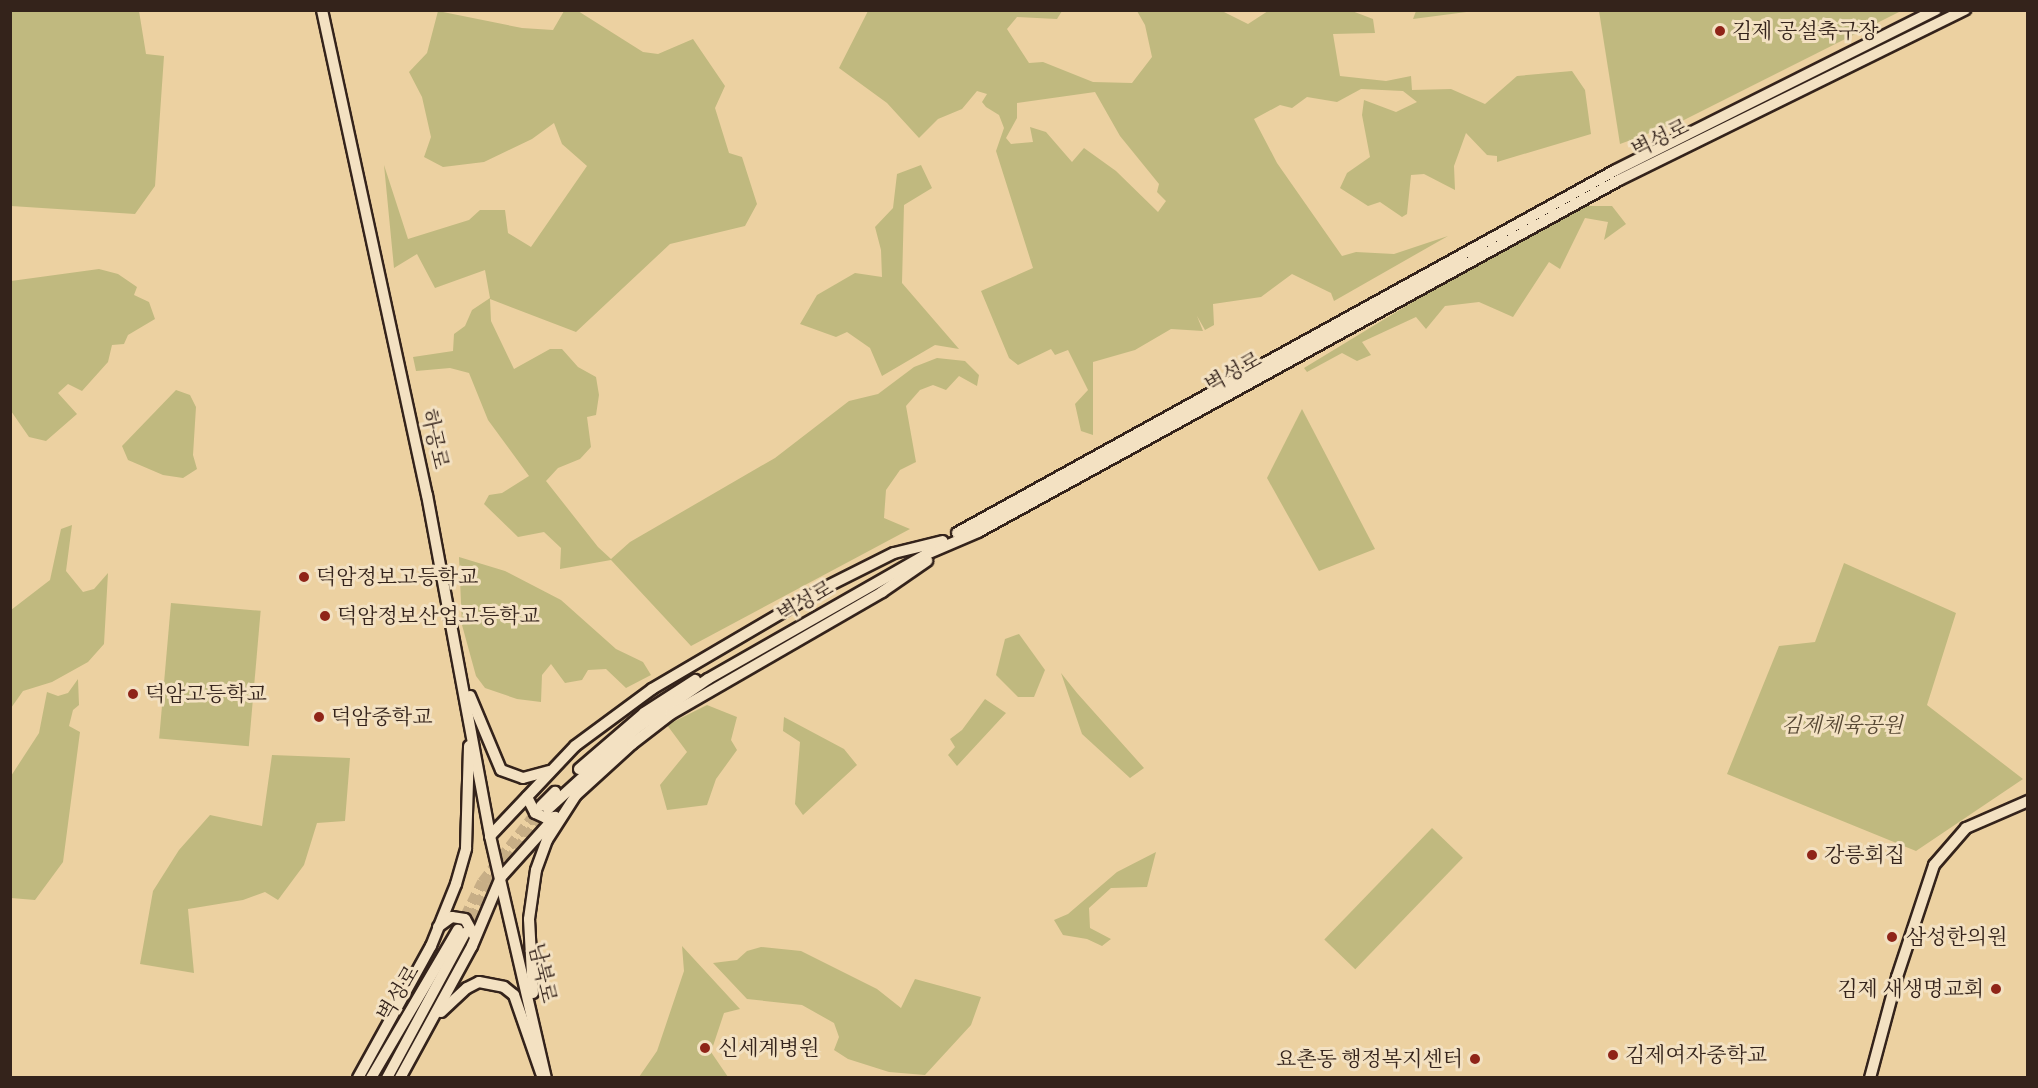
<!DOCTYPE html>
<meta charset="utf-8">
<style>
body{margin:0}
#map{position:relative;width:2038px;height:1088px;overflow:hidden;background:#ecd1a1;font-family:"IM FELL Great Primer","Noto Serif KR",serif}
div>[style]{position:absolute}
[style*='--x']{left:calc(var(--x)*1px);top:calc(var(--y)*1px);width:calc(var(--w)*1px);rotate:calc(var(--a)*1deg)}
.green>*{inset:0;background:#c0b97f;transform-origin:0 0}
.secondary-tunnel>*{height:10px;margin-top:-5px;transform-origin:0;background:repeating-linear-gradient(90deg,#c7ae86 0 10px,transparent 0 15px)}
.roads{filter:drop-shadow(2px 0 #34231b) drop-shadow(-2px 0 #34231b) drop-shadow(0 2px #34231b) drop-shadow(0 -2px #34231b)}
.secondary>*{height:10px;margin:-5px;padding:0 5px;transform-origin:5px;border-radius:5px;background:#f3e1c2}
.dots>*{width:16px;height:16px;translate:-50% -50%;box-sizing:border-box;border:3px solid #f3e1c2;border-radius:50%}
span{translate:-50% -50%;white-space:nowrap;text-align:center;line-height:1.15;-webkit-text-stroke:6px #f3e1c2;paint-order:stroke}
.poi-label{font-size:21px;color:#34231b}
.left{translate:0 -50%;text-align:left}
.right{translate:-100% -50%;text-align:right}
.street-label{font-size:21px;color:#34231b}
.park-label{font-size:21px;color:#574834;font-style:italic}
.frame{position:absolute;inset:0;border:12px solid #34231b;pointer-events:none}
</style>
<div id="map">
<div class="green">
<i style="clip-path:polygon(11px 10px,139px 11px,146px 54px,164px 56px,155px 186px,135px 214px,11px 206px)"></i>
<i style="clip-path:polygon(438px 11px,522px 28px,553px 30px,564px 11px,578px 11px,643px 52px,658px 54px,693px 39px,725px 86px,715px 108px,729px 153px,742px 157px,757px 204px,745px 226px,670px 244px,576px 332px,490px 299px,491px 321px,514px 369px,550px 349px,562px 349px,578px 367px,596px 377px,599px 395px,596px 415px,587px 417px,591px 447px,580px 459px,558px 468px,546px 481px,598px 547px,611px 559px,630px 542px,775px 458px,849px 401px,878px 394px,914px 367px,937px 358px,965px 361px,979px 375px,977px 386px,959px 376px,946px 390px,933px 385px,920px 390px,906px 406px,916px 462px,900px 470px,886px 490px,884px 518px,910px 529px,691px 646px,611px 560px,560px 569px,561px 548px,544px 532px,518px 537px,484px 504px,489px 495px,502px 493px,529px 476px,488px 420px,469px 373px,450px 368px,416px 371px,413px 357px,453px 351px,454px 334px,465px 326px,472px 310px,490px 298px,485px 270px,435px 288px,417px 254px,394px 268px,384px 165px,408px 239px,469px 220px,480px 210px,505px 210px,508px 233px,531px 247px,587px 166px,562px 144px,554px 123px,532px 139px,484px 162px,443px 167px,424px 157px,431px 137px,422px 97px,409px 72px,427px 53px)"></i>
<i style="clip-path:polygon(evenodd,868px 11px,1062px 11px,1057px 19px,1017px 17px,1007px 29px,1029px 63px,1043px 62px,1093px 82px,1132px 83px,1152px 57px,1145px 25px,1137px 11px,1222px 11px,1248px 24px,1268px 11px,1352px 11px,1373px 19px,1375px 33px,1333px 34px,1340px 76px,1386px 81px,1411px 76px,1412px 90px,1451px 89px,1485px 104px,1517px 76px,1572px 71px,1585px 90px,1591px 134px,1497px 162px,1497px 156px,1487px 155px,1466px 133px,1454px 166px,1455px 190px,1424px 174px,1411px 175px,1407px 214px,1402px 217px,1380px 202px,1368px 206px,1340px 188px,1347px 173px,1370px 157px,1362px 115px,1364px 100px,1396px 112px,1417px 102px,1403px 91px,1361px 89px,1337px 102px,1307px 97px,1292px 108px,1280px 105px,1254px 119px,1277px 163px,1342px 256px,1356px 252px,1394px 254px,1448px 236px,1334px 301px,1331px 293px,1292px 274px,1261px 297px,1213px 304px,1214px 325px,1205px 330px,1197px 316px,1203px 331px,1171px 329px,1135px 350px,1093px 362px,1093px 435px,1081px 431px,1075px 404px,1088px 390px,1068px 350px,1055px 355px,1051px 349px,1018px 365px,1009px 358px,981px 291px,1033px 268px,996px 151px,1004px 128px,999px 115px,986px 107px,982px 102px,987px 94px,977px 91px,962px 109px,938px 119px,919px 138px,887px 103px,839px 68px,868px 11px,1095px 92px,1120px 136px,1159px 184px,1157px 192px,1166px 201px,1158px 212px,1116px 171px,1084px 148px,1072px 162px,1046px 132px,1030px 127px,1033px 142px,1011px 144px,1006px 138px,1017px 118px,1017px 103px,1095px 92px)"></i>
<i style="clip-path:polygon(1416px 11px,1416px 10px,1474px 11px,1413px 19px)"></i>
<i style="clip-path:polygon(1599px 11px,1599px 10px,1901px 11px,1680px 122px,1620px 144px)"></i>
<i style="clip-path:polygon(921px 165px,932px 188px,904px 205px,902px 283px,959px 349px,935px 345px,882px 376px,870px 348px,847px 332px,836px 337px,800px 324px,817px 295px,855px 273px,882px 277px,881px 250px,875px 227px,893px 208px,897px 174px)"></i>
<i style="clip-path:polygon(1584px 206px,1612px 206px,1626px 224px,1604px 240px,1608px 222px,1585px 218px,1560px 269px,1549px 262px,1513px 317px,1479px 302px,1445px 306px,1426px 329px,1416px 317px,1362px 342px,1371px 355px,1357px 361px,1342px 353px,1307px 372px,1304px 368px,1434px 289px)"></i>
<i style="clip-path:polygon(99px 269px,118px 274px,137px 287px,134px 295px,149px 302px,155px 319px,128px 335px,124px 344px,112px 345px,108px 362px,82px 391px,68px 384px,58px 393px,77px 414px,46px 441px,29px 437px,11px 411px,11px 281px)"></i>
<i style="clip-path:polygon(176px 390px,190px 395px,196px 407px,193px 455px,197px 469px,183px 478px,163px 475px,128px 460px,122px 446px)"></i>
<i style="clip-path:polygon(1302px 409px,1375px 549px,1319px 571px,1267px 478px)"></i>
<i style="clip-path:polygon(72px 525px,66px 571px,83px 592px,94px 589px,108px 573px,104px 644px,88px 662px,52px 682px,23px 691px,11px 708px,11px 610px,50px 580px,61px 529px)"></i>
<i style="clip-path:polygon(459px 557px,505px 571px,561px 600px,616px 649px,643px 662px,651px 675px,626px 688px,606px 669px,588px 670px,582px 680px,565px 683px,551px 664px,542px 675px,541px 702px,517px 699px,485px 688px,476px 676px,462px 625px)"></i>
<i style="clip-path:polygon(1844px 563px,1956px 613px,1927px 705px,2023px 779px,1916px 851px,1727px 774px,1779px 646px,1815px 642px)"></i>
<i style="left:171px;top:603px;width:90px;height:136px;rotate:5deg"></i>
<i style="clip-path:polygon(1019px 634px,1045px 670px,1034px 697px,1018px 697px,996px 675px,1005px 639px)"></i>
<i style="clip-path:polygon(1061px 673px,1077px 693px,1144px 768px,1130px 778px,1082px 734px)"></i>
<i style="clip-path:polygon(78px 679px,79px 705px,73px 710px,69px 726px,80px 732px,63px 862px,35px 900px,11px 898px,11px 776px,39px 733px,47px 692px,58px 696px,68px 693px)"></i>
<i style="clip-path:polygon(985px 699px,1006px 713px,957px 766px,948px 755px,955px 747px,950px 739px,962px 730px)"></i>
<i style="clip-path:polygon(707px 705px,737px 717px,731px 740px,737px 750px,716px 779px,707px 805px,667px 810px,660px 785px,687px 752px,667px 725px)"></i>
<i style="clip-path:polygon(784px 717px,844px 749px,857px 765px,803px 815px,795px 804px,800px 742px,783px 731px)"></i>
<i style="clip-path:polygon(272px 755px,350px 758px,345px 821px,317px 823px,304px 865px,278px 900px,265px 892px,243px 900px,188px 909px,194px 973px,140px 964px,153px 891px,179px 850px,210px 815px,262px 826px)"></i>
<i style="left:1432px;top:828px;width:43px;height:155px;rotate:44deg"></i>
<i style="clip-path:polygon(1156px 852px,1147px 887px,1111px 888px,1089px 908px,1090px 928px,1111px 939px,1102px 946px,1087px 939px,1063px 935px,1054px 920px,1068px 914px,1117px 872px)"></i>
<i style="clip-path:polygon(682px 946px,740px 1009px,724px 1013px,711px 1052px,728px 1077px,639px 1077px,657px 1051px,684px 971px)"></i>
<i style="clip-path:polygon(761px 947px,801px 951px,877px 989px,901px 1008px,915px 979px,981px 997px,971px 1025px,925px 1075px,889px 1072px,848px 1059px,834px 1050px,839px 1037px,834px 1023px,802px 1005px,747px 999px,713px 963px,737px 960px,747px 951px)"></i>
</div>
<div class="secondary-tunnel">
<i style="--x:458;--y:930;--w:54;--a:-63.4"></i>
<i style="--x:482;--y:882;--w:96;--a:-52.2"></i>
<i style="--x:465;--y:932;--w:53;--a:-62.9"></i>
<i style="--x:489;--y:885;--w:93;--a:-52.4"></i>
</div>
<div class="roads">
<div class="secondary">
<i style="--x:322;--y:10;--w:496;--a:77.8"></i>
<i style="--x:427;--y:495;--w:347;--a:79.5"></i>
<i style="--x:490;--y:836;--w:248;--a:77"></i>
<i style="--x:957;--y:533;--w:752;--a:-28.85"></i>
<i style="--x:1616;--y:170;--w:358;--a:-26.6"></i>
<i style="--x:470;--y:696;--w:80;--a:67.3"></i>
<i style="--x:501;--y:770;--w:23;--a:20"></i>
<i style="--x:523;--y:778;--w:27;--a:-15"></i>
<i style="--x:579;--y:769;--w:86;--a:-40.7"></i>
<i style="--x:644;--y:713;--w:61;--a:-32.9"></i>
<i style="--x:527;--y:797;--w:18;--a:63"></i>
<i style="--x:535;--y:813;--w:12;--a:24"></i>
<i style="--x:546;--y:818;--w:9;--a:-6"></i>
<i style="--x:541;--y:806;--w:20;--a:-45"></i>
<i style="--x:548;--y:809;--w:122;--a:-42.3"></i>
<i style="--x:638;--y:727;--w:85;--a:-34.4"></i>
<i style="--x:708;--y:679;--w:252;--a:-29.7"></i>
<i style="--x:927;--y:554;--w:56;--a:-23.3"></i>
<i style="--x:978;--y:532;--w:731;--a:-28.77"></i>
<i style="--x:1619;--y:180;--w:386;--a:-26.2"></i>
<i style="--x:490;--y:836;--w:124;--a:-46.6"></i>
<i style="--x:575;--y:746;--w:96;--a:-36.5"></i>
<i style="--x:652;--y:689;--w:199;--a:-30.4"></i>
<i style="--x:824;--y:588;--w:78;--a:-26.6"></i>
<i style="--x:894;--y:553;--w:50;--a:-13.8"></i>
<i style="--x:438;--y:927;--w:17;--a:-36"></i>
<i style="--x:452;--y:917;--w:13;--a:9"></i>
<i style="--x:465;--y:919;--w:21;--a:61"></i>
<i style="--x:533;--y:993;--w:74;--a:-93.1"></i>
<i style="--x:529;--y:919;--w:49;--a:-81.9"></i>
<i style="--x:536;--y:870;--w:32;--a:-70"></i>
<i style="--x:547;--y:840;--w:54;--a:-57.2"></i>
<i style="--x:576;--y:795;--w:76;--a:-42.3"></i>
<i style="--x:632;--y:744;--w:49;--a:-37.6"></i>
<i style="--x:671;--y:714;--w:244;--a:-30"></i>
<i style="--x:882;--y:592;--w:55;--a:-34.6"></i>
<i style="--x:441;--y:1012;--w:35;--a:-43"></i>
<i style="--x:467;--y:988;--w:13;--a:-27"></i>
<i style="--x:479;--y:982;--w:25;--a:11"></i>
<i style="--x:504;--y:987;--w:13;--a:39"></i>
<i style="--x:514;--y:995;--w:83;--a:70.9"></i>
<i style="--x:358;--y:1078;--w:151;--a:-61.1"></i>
<i style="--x:431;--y:946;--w:67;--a:-68"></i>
<i style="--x:456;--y:884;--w:37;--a:-74"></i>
<i style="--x:466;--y:848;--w:102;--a:-88.3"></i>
<i style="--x:371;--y:1078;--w:172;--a:-59.6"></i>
<i style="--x:387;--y:1078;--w:165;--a:-61.7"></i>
<i style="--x:400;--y:1078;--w:150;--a:-61.4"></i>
<i style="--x:472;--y:946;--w:75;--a:-67.2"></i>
<i style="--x:501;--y:877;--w:81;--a:-48"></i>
<i style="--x:1870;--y:1078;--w:105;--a:-75"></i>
<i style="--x:1897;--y:977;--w:118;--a:-71.7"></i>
<i style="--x:1934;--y:865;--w:49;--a:-49.1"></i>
<i style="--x:1966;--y:828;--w:68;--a:-23.5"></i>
</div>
</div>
<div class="dots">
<i style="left:1720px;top:31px;background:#8f2418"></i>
<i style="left:304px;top:577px;background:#8f2418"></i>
<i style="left:325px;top:616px;background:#8f2418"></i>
<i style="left:133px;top:694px;background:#8f2418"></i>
<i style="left:319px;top:717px;background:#8f2418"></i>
<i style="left:1812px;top:855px;background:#8f2418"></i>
<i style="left:1892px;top:937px;background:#8f2418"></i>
<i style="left:1996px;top:989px;background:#8f2418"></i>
<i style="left:705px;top:1048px;background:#8f2418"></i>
<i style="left:1613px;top:1055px;background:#8f2418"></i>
<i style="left:1475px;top:1059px;background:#8f2418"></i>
</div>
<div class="poi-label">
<span class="left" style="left:1732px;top:31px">김제 공설축구장</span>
<span class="left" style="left:316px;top:577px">덕암정보고등학교</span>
<span class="left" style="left:337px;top:616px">덕암정보산업고등학교</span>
<span class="left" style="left:145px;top:694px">덕암고등학교</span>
<span class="left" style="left:331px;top:717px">덕암중학교</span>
<span class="left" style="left:1824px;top:855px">강릉회집</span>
<span class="left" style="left:1906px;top:937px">삼성한의원</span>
<span class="right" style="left:1984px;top:989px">김제 새생명교회</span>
<span class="left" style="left:718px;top:1048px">신세계병원</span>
<span class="left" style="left:1625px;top:1055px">김제여자중학교</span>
<span class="right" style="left:1463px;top:1059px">요촌동 행정복지센터</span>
</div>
<div class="street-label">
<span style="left:1660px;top:138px;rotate:-26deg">벽성로</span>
<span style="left:1233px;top:372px;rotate:-29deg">벽성로</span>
<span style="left:435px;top:439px;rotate:77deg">하공로</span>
<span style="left:805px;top:601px;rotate:-30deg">벽성로</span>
<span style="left:543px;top:973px;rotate:77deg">남북로</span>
<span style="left:398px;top:993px;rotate:-59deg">벽성로</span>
</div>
<div class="park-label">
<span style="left:1842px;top:725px">김제체육공원</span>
</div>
<div class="frame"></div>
</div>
